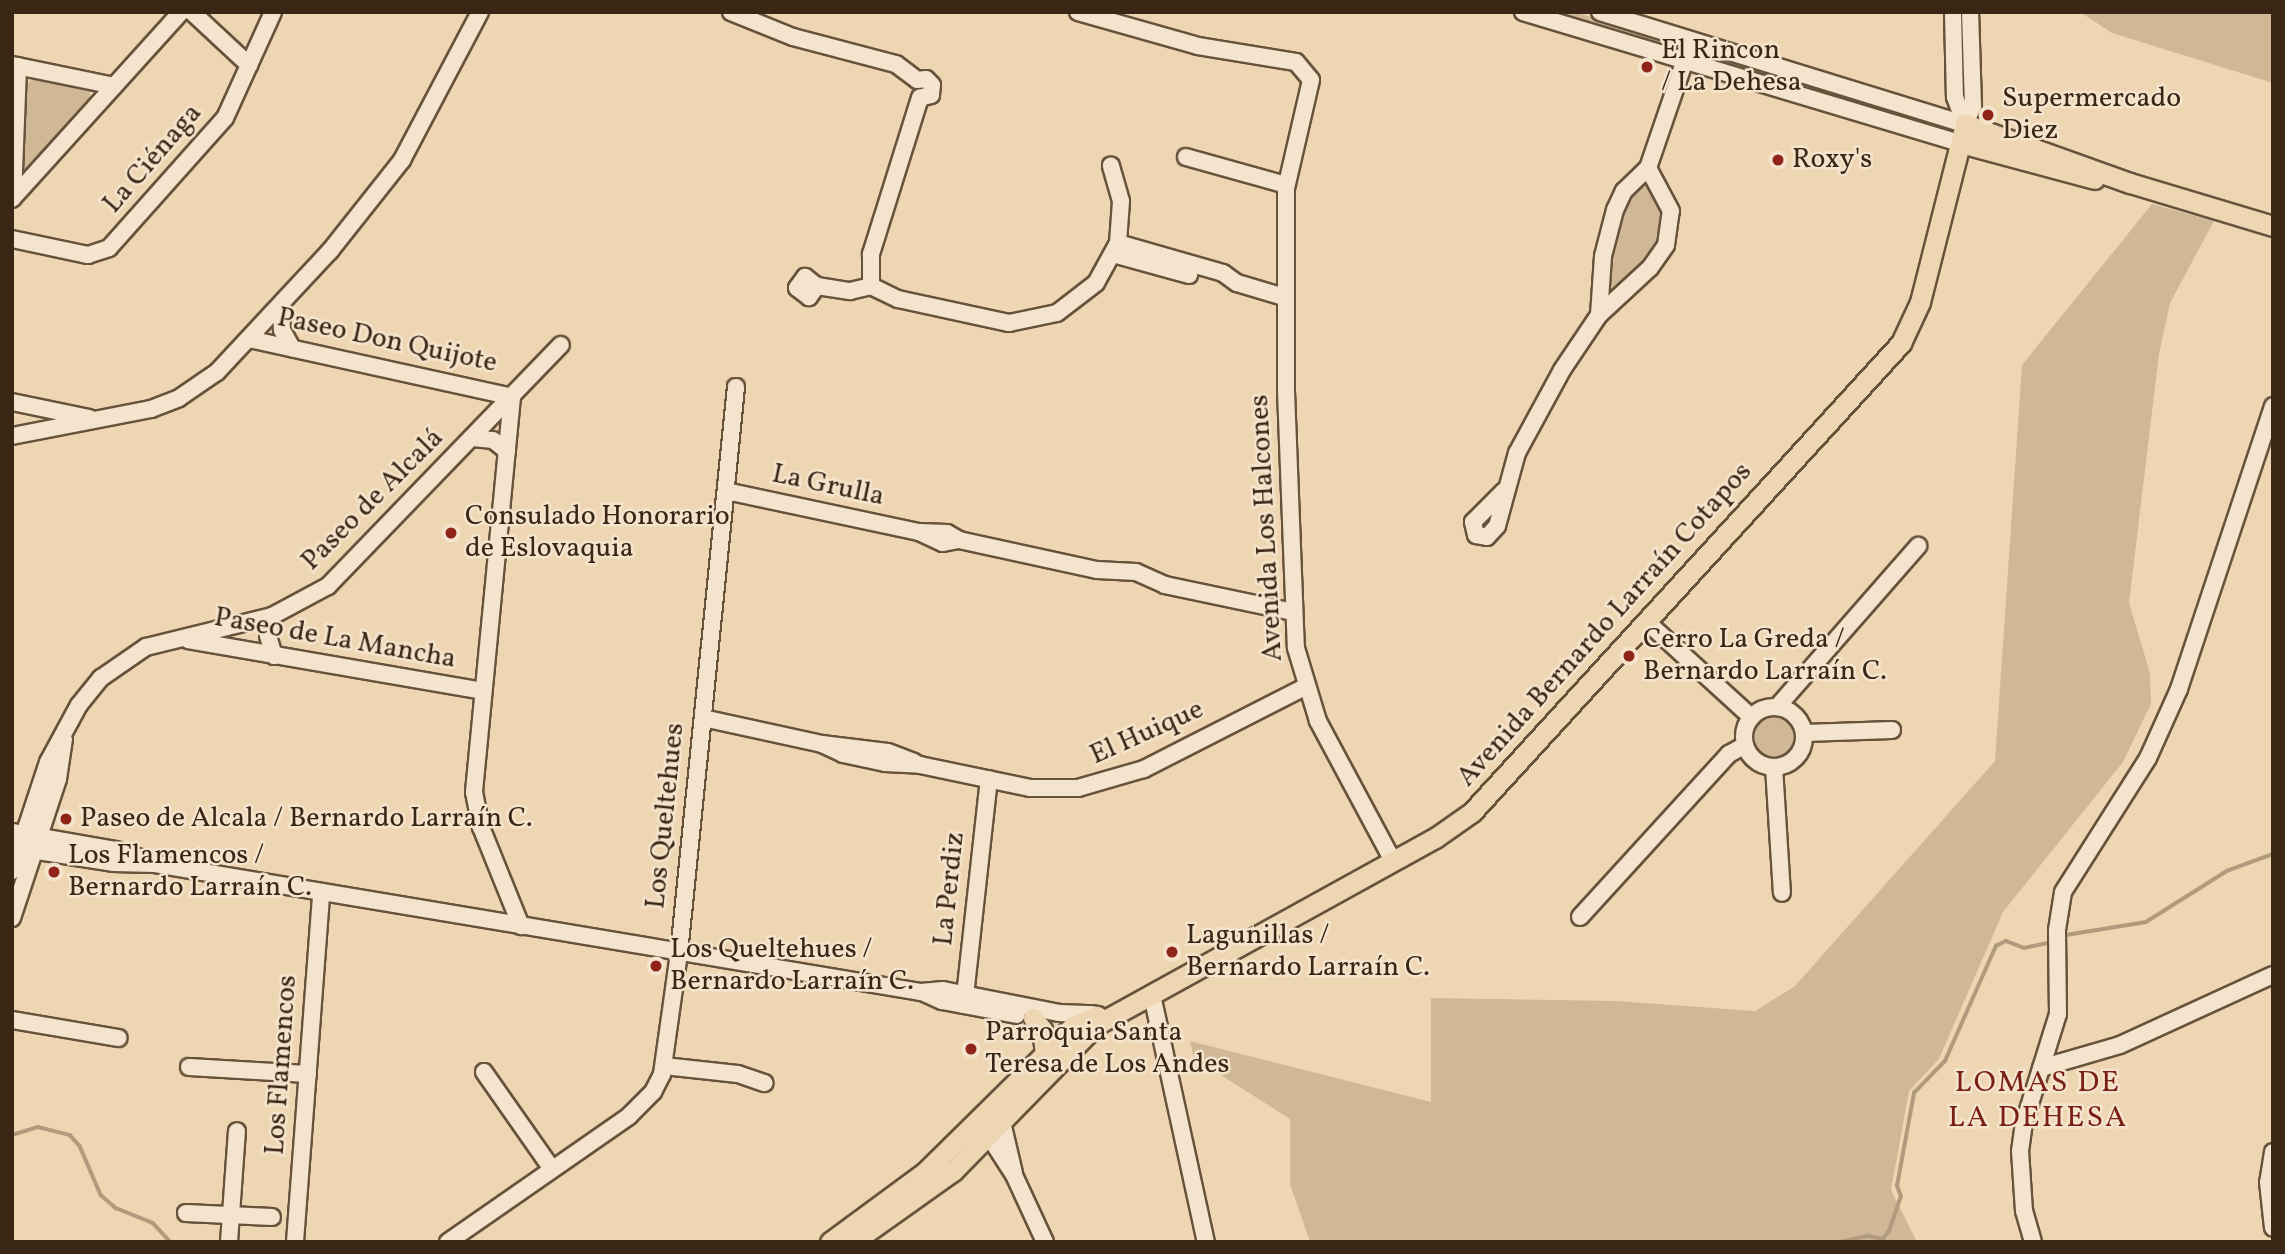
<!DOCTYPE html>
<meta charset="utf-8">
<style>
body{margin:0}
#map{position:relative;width:2285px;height:1254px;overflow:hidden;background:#efd6b2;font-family:Vollkorn,serif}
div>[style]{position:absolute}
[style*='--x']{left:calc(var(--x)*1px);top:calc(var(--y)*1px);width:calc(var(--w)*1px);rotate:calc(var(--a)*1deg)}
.green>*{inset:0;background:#d0b897;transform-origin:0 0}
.round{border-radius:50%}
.stream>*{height:3.5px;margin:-1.75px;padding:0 1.75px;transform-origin:1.75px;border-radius:1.75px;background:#b19a7d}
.roads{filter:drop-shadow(2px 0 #67523c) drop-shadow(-2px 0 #67523c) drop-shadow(0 2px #67523c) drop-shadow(0 -2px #67523c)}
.minor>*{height:16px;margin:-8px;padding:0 8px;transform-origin:8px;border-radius:8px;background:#f5e4cd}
.minor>.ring{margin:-8px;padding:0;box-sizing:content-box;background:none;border:16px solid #f5e4cd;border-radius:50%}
.major>*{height:19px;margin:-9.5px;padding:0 9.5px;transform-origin:9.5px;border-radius:9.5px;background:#efd6b2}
.dots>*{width:19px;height:19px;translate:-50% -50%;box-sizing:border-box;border:4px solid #f5e4cd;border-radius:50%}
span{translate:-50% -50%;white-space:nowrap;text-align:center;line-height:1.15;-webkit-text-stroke:5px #f5e4cd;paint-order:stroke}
.poi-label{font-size:28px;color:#3a2615}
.left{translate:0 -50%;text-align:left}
.street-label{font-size:28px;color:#3a2615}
.neighbourhood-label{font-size:30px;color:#7a1f14;letter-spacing:2px}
.frame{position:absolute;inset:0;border:14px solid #3a2615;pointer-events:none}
</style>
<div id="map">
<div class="green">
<i style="clip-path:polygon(1542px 12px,1574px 12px,1657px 37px,1661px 44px)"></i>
<i style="clip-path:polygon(2080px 12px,2273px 12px,2273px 83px,2112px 33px)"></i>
<i style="left:1697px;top:50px;width:242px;height:10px;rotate:17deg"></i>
<i style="clip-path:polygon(33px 79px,90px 90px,90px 97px,27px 169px,22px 170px,25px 86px)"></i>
<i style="clip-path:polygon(1645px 178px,1664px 204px,1664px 235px,1645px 267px,1609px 294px,1609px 264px,1622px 207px)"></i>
<i style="clip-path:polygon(2152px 204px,2214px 221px,2170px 303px,2159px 354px,2129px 603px,2150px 673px,2151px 704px,2123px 762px,2003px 912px,1939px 1059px,1909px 1091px,1891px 1190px,1917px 1242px,1310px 1242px,1290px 1184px,1290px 1119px,1194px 1058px,1190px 1041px,1431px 1102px,1431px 998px,1616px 1001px,1755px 1011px,1794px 987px,1995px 761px,2022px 365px)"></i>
<i class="round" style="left:1750px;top:713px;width:48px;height:48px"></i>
</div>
<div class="stream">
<i style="--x:2066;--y:935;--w:81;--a:-9.2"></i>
<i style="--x:2146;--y:922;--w:96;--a:-32.2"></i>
<i style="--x:2227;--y:871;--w:49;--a:-20.3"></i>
<i style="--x:12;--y:1135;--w:27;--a:-17"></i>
<i style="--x:38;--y:1127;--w:33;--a:14"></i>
<i style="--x:70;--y:1135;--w:15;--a:48"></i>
<i style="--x:80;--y:1146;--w:53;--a:66.8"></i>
<i style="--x:101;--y:1195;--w:20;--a:41"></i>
<i style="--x:116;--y:1208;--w:40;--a:22"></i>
<i style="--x:153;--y:1223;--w:26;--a:47"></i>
<i style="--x:1841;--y:1242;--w:28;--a:-13"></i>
<i style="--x:1868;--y:1236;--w:15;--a:11"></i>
<i style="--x:1883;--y:1239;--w:10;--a:-53"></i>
<i style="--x:1889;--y:1231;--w:36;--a:-71"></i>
<i style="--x:1901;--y:1197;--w:12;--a:-110"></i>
<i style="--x:1897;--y:1186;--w:95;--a:-79.6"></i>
<i style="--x:1914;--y:1093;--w:45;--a:-45.9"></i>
<i style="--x:1945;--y:1061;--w:126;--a:-66.1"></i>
<i style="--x:1996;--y:946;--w:11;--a:-27"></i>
<i style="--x:2006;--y:941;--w:19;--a:21"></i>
<i style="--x:2024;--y:948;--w:25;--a:-12"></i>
</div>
<div class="roads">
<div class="minor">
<i style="--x:192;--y:12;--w:78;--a:42.9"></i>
<i style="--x:731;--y:12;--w:67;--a:22"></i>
<i style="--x:793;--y:37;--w:106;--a:14.7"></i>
<i style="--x:896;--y:64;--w:26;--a:37"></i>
<i style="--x:917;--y:80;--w:9;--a:-6"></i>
<i style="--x:926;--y:79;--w:8;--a:45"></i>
<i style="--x:932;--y:85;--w:10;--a:96"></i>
<i style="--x:931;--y:95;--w:11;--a:165"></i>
<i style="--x:1078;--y:12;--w:125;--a:15.8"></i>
<i style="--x:1198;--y:46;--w:99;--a:9.3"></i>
<i style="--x:1296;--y:62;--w:23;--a:50"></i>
<i style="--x:1311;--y:80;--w:111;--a:103"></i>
<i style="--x:1286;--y:188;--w:203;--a:90"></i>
<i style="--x:1286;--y:391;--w:257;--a:87.8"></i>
<i style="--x:1296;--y:648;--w:76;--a:73.2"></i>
<i style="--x:1318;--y:721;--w:159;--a:61.8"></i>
<i style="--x:1523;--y:12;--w:457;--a:16.7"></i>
<i style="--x:1600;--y:12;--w:382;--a:17.1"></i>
<i style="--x:1953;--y:12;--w:85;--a:88.7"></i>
<i style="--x:1955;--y:97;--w:29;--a:70"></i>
<i style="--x:12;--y:65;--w:104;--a:11.6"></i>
<i style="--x:1965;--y:124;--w:20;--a:-66"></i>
<i style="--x:1973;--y:106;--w:94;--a:-91.8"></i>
<i style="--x:1186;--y:157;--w:104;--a:15.6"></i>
<i style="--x:13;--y:198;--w:132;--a:-87.8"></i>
<i style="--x:12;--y:199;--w:252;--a:-47.9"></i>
<i style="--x:12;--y:239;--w:78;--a:11.9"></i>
<i style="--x:88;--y:255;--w:22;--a:-18"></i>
<i style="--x:109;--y:248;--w:174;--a:-48.3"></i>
<i style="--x:225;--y:118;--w:116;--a:-65.6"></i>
<i style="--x:1118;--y:243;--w:109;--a:15.9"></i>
<i style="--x:1223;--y:273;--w:17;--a:36"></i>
<i style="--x:1237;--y:283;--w:49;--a:16.6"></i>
<i style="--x:1113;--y:254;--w:79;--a:15.4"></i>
<i style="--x:817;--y:286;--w:14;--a:126"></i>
<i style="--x:809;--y:297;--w:15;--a:-143"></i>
<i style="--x:797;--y:288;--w:14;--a:-54"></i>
<i style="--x:805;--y:277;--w:15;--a:37"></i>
<i style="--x:817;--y:286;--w:33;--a:9"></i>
<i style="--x:850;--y:291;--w:22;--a:-13"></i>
<i style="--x:871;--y:286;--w:30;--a:26"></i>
<i style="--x:898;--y:299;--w:114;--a:12.2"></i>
<i style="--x:1009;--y:323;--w:49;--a:-11.8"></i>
<i style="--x:1057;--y:313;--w:49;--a:-37.6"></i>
<i style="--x:1096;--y:283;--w:46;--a:-61.2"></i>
<i style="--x:1118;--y:243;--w:42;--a:-85.9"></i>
<i style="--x:1121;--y:201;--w:37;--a:-106"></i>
<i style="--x:871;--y:286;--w:32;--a:-90"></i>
<i style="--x:871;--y:254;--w:164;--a:-72.6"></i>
<i style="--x:281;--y:305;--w:25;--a:88"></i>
<i style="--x:282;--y:330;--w:21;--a:61"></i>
<i style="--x:1599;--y:315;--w:59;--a:-86.1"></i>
<i style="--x:1603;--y:256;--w:48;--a:-75.4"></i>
<i style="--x:1615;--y:210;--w:21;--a:-65"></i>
<i style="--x:1624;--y:191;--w:33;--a:-44"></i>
<i style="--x:1648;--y:168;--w:124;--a:-71.1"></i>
<i style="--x:249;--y:339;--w:269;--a:12.4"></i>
<i style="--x:512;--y:397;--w:397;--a:95.5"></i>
<i style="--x:474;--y:792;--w:36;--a:79"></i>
<i style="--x:481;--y:827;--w:107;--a:68"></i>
<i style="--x:12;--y:402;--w:79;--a:11.7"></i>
<i style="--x:12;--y:436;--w:142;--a:-11"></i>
<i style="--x:151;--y:409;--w:30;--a:-21"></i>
<i style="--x:179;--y:398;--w:46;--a:-34.4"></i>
<i style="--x:217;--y:372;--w:166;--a:-47"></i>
<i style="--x:330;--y:251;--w:116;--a:-51.6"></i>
<i style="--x:402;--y:160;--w:167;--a:-62.2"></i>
<i style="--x:473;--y:438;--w:20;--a:6"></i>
<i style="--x:493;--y:440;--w:18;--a:38"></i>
<i style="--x:726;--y:491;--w:197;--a:12"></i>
<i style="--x:919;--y:532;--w:28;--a:2"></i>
<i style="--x:947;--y:533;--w:14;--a:30"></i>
<i style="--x:1504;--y:491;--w:44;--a:135"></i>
<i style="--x:1473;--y:522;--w:13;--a:77"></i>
<i style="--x:1476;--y:535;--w:11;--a:10"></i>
<i style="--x:1487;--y:537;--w:15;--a:-48"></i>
<i style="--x:1497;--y:526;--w:76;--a:-74.7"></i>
<i style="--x:1517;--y:453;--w:94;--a:-61.5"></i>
<i style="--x:1562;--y:370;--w:66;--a:-56.1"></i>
<i style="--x:1599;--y:315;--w:69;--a:-42.7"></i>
<i style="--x:1650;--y:268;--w:28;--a:-55"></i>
<i style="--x:1666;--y:245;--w:34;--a:-82"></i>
<i style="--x:1671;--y:211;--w:49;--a:-118.1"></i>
<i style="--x:919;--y:532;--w:26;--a:25"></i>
<i style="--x:943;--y:543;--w:16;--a:-11"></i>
<i style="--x:959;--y:540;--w:141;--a:12.3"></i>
<i style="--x:1097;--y:570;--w:39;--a:3"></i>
<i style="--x:1136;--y:572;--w:32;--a:24"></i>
<i style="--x:1165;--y:585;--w:131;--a:11.9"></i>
<i style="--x:272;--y:616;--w:20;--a:101"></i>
<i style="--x:268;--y:636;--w:21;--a:73"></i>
<i style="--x:1646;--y:621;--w:142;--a:42.4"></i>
<i style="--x:188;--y:640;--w:299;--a:9.8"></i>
<i style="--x:1778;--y:706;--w:213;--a:-48.8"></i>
<i class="ring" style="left:1744px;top:707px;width:44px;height:44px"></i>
<i style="--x:703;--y:718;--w:122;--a:12.3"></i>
<i style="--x:822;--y:744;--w:66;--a:6.9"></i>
<i style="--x:888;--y:752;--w:28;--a:21"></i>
<i style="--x:1805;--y:733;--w:87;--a:-2"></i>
<i style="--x:822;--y:744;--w:23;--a:25"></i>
<i style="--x:843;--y:754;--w:43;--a:12.1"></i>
<i style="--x:885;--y:763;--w:35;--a:3"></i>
<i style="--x:920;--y:765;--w:112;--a:11.8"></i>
<i style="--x:1030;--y:788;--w:48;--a:0"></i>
<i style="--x:1078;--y:788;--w:69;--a:-16.1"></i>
<i style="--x:1144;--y:769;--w:181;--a:-27"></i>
<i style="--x:1774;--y:767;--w:126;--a:86.4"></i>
<i style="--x:12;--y:832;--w:106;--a:9.8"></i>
<i style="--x:116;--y:850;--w:36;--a:18"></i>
<i style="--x:12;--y:847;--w:102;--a:9"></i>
<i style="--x:113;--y:863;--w:42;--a:1.4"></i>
<i style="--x:155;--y:864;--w:777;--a:9.49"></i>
<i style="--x:921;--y:992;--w:22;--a:-5"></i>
<i style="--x:943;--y:990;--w:118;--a:11.2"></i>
<i style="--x:1059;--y:1013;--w:35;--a:2"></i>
<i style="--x:12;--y:871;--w:115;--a:-71.7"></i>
<i style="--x:48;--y:762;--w:65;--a:-61.5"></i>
<i style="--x:79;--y:705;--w:35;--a:-51"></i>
<i style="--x:101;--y:678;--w:55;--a:-34.6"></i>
<i style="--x:146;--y:647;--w:130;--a:-13.8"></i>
<i style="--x:272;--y:616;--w:64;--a:-28.2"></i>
<i style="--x:328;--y:586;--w:335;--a:-46"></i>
<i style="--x:1580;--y:917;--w:221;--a:-47.6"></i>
<i style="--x:1729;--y:754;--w:18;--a:-29"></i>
<i style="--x:12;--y:918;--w:146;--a:-71.7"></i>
<i style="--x:58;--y:779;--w:40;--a:-81.5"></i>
<i style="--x:924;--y:993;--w:20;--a:24"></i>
<i style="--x:942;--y:1001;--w:76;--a:10.6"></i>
<i style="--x:1152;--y:995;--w:253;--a:77.7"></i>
<i style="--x:964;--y:1005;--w:227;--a:-83.7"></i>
<i style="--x:12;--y:1020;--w:108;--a:9.6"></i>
<i style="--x:664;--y:1066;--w:74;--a:6.2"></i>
<i style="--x:738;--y:1074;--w:28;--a:19"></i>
<i style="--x:189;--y:1067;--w:119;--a:3.4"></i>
<i style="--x:2041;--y:1068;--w:82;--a:-16.2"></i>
<i style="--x:2120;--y:1045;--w:168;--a:-24.6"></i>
<i style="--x:484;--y:1072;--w:118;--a:55"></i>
<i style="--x:1002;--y:1122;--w:52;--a:76.8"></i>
<i style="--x:983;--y:1127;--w:57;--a:57.1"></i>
<i style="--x:1014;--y:1175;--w:74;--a:65.2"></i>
<i style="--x:2273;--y:1152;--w:30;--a:99"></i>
<i style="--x:2268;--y:1182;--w:46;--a:83.8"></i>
<i style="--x:186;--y:1213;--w:86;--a:2.7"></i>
<i style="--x:229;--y:1242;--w:111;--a:-85.9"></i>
<i style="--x:295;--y:1242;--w:350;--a:-85.7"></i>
<i style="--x:448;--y:1242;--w:221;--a:-34.8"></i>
<i style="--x:629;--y:1116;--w:34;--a:-45"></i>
<i style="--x:653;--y:1092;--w:20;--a:-63"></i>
<i style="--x:662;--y:1074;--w:122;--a:-82"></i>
<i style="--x:679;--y:953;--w:569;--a:-84.25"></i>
<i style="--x:2033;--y:1242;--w:32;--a:-106"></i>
<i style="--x:2024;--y:1211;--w:60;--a:-93.8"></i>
<i style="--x:2020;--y:1151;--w:28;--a:-82"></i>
<i style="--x:2024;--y:1123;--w:114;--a:-72.7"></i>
<i style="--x:2058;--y:1014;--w:84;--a:-90.7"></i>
<i style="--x:2057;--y:930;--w:38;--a:-81"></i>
<i style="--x:2063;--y:892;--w:159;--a:-57.6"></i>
<i style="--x:2148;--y:758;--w:76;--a:-65.8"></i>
<i style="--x:2179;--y:689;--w:298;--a:-71.6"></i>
</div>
<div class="major">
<i style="--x:1961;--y:143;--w:138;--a:15.1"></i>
<i style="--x:1033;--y:1018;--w:14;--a:51"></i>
<i style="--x:1042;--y:1029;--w:23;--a:83"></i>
<i style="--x:830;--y:1242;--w:118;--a:-36.4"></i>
<i style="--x:925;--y:1172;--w:208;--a:-44.6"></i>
<i style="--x:1073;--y:1026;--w:26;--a:-23"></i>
<i style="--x:853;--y:1242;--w:123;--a:-35.4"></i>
<i style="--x:953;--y:1171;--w:204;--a:-45.6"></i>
<i style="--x:1096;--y:1025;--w:387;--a:-28.9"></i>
<i style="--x:1435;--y:838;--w:45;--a:-35.1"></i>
<i style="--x:1472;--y:812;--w:636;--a:-47.55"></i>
<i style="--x:1901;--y:343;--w:45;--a:-65.1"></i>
<i style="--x:1920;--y:302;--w:184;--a:-75.8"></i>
<i style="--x:1965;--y:124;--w:175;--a:19.7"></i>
<i style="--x:2130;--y:183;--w:149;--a:16.7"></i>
</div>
</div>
<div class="dots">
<i style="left:1647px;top:67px;background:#8f2418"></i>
<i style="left:1988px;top:115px;background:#8f2418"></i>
<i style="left:1778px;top:160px;background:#8f2418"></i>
<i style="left:451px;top:533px;background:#8f2418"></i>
<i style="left:1629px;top:656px;background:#8f2418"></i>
<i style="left:66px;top:819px;background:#8f2418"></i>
<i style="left:54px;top:872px;background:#8f2418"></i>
<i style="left:1172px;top:952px;background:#8f2418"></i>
<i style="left:656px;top:966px;background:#8f2418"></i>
<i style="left:971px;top:1049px;background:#8f2418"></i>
</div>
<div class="poi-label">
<span class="left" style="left:1661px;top:67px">El Rincon<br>/ La Dehesa</span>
<span class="left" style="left:2002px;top:115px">Supermercado<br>Diez</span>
<span class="left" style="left:1792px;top:160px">Roxy's</span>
<span class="left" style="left:465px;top:533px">Consulado Honorario<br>de Eslovaquia</span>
<span class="left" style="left:1643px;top:656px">Cerro La Greda /<br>Bernardo Larraín C.</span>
<span class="left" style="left:80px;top:819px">Paseo de Alcala / Bernardo Larraín C.</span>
<span class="left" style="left:68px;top:872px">Los Flamencos /<br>Bernardo Larraín C.</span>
<span class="left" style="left:1186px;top:952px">Lagunillas /<br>Bernardo Larraín C.</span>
<span class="left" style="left:670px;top:966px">Los Queltehues /<br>Bernardo Larraín C.</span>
<span class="left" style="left:985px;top:1049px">Parroquia Santa<br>Teresa de Los Andes</span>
</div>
<div class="street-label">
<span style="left:153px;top:159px;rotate:-49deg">La Ciénaga</span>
<span style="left:387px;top:341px;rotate:12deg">Paseo Don Quijote</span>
<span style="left:828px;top:486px;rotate:12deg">La Grulla</span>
<span style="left:373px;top:500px;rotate:-45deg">Paseo de Alcalá</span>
<span style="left:1267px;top:528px;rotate:-93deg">Avenida Los Halcones</span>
<span style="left:1605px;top:625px;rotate:-48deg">Avenida Bernardo Larraín Cotapos</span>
<span style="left:335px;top:639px;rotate:10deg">Paseo de La Mancha</span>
<span style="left:1147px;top:733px;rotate:-24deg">El Huique</span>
<span style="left:666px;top:816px;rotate:-84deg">Los Queltehues</span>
<span style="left:950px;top:889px;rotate:-84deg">La Perdiz</span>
<span style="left:282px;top:1065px;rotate:-86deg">Los Flamencos</span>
</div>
<div class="neighbourhood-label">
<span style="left:2038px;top:1100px">LOMAS DE<br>LA DEHESA</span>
</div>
<div class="frame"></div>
</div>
